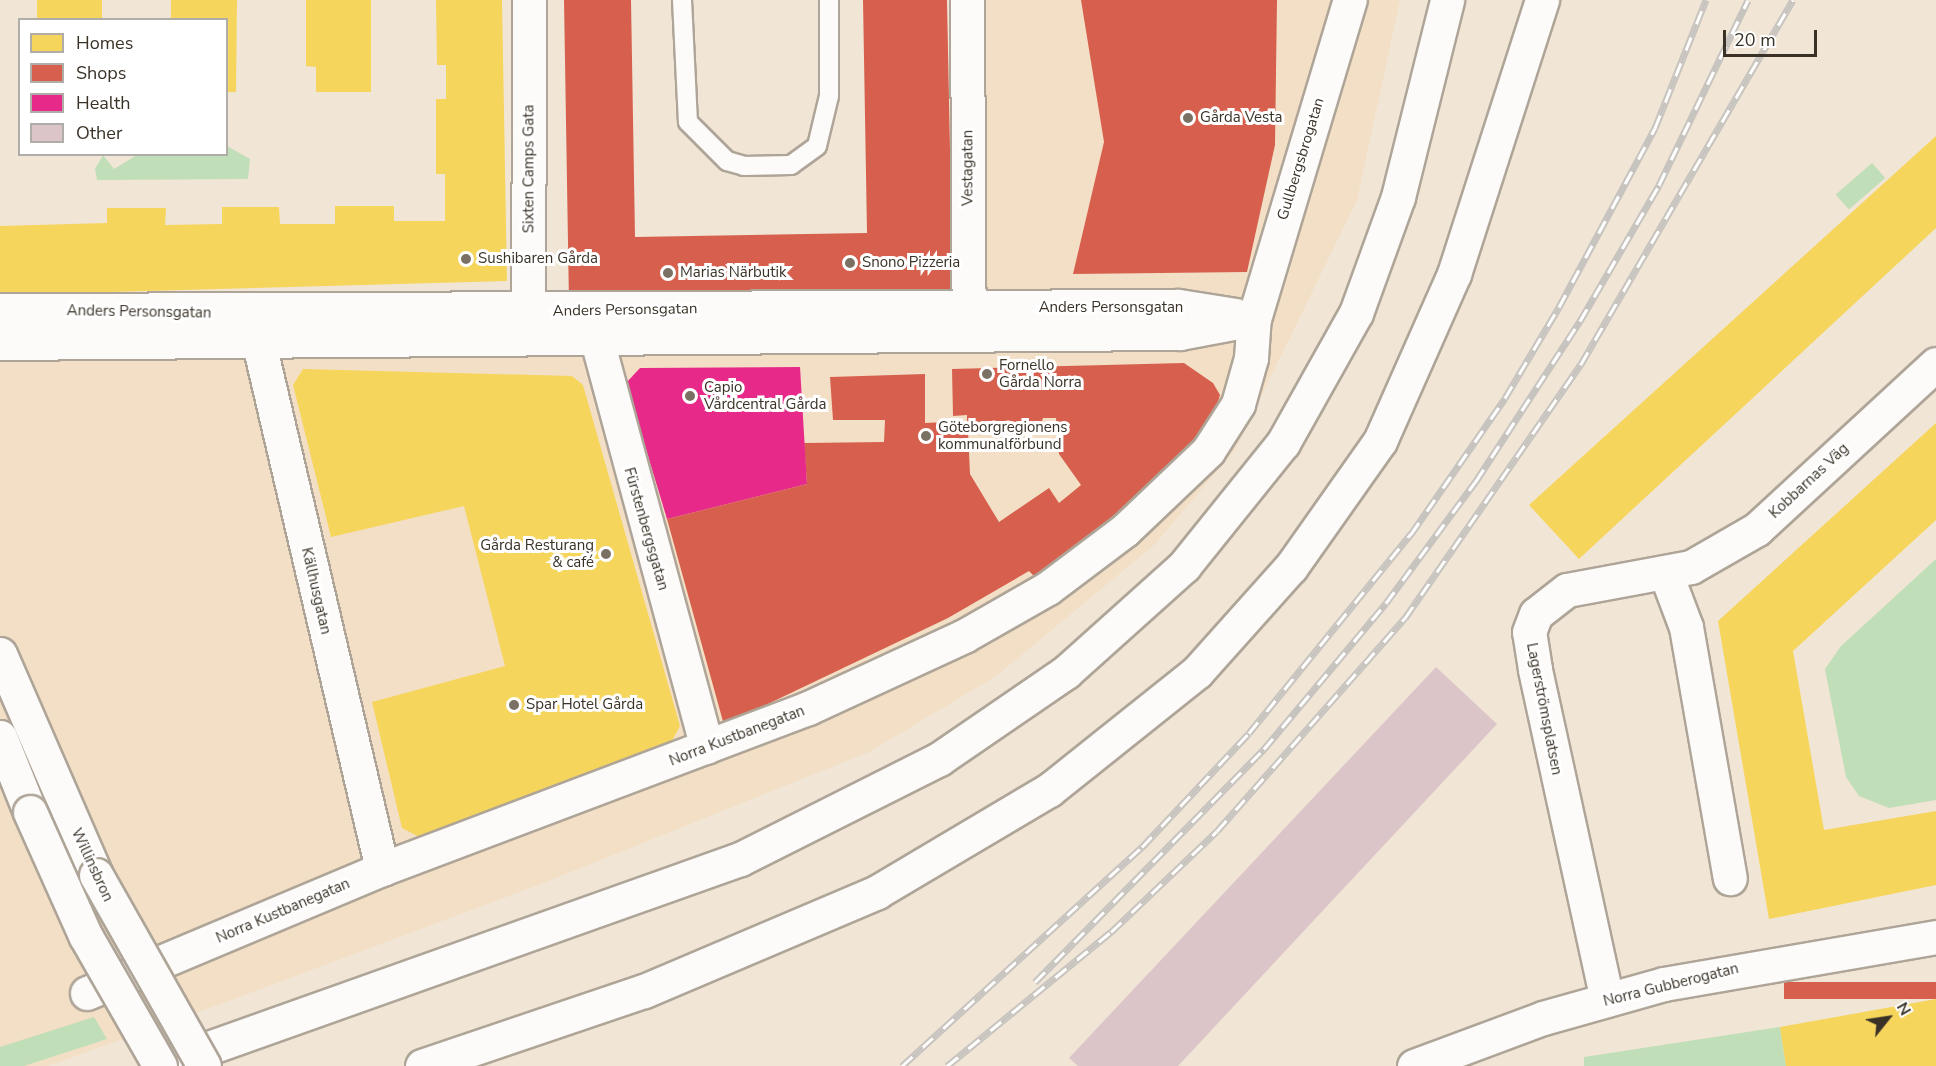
<!DOCTYPE html>
<meta charset="utf-8">
<style>
body{margin:0}
#map{position:relative;width:1936px;height:1066px;overflow:hidden;background:#f1e5d5;font-family:"Nunito Sans",sans-serif}
div>[style]{position:absolute}
[style*='--x']{left:calc(var(--x)*1px);top:calc(var(--y)*1px);width:calc(var(--w)*1px);rotate:calc(var(--a)*1deg)}
.built>*{inset:0;background:#f3dfc5}
.green>*{inset:0;background:#c0deb7;transform-origin:0 0}
.homes>*{inset:0;background:#f6d55c;transform-origin:0 0}
.shops>*{inset:0;background:#d6604d;transform-origin:0 0}
.health>*{inset:0;background:#e7298a}
.building>*{inset:0;background:#dcc5c9}
.roads{filter:drop-shadow(2px 0 #aea598) drop-shadow(-2px 0 #aea598) drop-shadow(0 2px #aea598) drop-shadow(0 -2px #aea598)}
.service>*{height:18px;margin:-9px;padding:0 9px;transform-origin:9px;border-radius:9px;background:#fdfbf9}
.minor>*{height:33px;margin:-16.5px;padding:0 16.5px;transform-origin:16.5px;border-radius:16.5px;background:#fdfbf9}
.motorway>*{height:33px;margin:-16.5px;padding:0 16.5px;transform-origin:16.5px;border-radius:16.5px;background:#fdfbf9}
.rail>*{height:7px;margin-top:-3.5px;transform-origin:0;background:repeating-linear-gradient(90deg,#fff 0 14px,#c7c4c0 0 28px);box-sizing:border-box;border-block:2px solid #c7c4c0}
.bridges{filter:drop-shadow(2px 0 #aea598) drop-shadow(-2px 0 #aea598) drop-shadow(0 2px #aea598) drop-shadow(0 -2px #aea598)}
.minor-bridge>*{height:33px;margin:-16.5px;padding:0 16.5px;transform-origin:16.5px;border-radius:16.5px;background:#fdfbf9}
.dots>*{width:16px;height:16px;translate:-50% -50%;box-sizing:border-box;border:3px solid #fff;border-radius:50%}
span{translate:-50% -50%;white-space:nowrap;text-align:center;line-height:1.15;-webkit-text-stroke:6px #fff;paint-order:stroke}
.poi-label{font-size:15px;color:#3a3227}
.left{translate:0 -50%;text-align:left}
.right{translate:-100% -50%;text-align:right}
.street-label{font-size:15px;color:#3a3227}
.legend{position:absolute;left:18px;top:18px;width:210px;height:138px;box-sizing:border-box;background:#fff;border:2px solid #b0ada9;margin:0;padding:8px 10px;list-style:none;font-size:18px;color:#3a3227}
.legend li{display:flex;align-items:center;gap:12px;height:30px}
.legend b{width:30px;border:2px solid #b0ada9}
.north{position:absolute;left:1858px;top:988px;width:60px;height:60px;-webkit-text-stroke:4px #fff;paint-order:stroke;rotate:60deg;font-size:16px;font-weight:700;line-height:24px;text-align:center;color:#3a3227}
.north::after{content:'';display:block;margin:auto;width:21px;height:27px;background:#3a3227;clip-path:polygon(50% 0,100% 100%,50% 72%,0 100%)}
.scale{position:absolute;left:1723px;top:30px;width:94px;height:27px;box-sizing:border-box;border:3px solid #3a3227;border-top:0;padding-left:8px;font-size:18px;line-height:21px;white-space:nowrap;color:#3a3227;-webkit-text-stroke:4px #fff;paint-order:stroke}
</style>
<div id="map">
<div class="built">
<i style="clip-path:polygon(959px 0,1400px 0,1357px 200px,1235px 450px,1154px 545px,996px 676px,869px 752px,538px 885px,226px 1002px,48px 1066px,0 1066px,0 326px,960px 320px)"></i>
</div>
<div class="green">
<i style="clip-path:polygon(227px 146px,250px 159px,248px 179px,97px 180px,95px 169px,103px 155px,114px 169px,137px 155px,226px 154px)"></i>
<i style="left:1872px;top:163px;width:20px;height:48px;rotate:49deg"></i>
<i style="clip-path:polygon(1936px 559px,1936px 800px,1889px 808px,1859px 796px,1846px 777px,1825px 669px,1841px 646px)"></i>
<i style="clip-path:polygon(94px 1017px,107px 1039px,24px 1066px,0 1066px,0 1047px)"></i>
<i style="clip-path:polygon(1780px 1027px,1786px 1066px,1584px 1066px,1584px 1057px)"></i>
</div>
<div class="homes">
<i style="left:37px;top:0;width:65px;height:20px"></i>
<i style="clip-path:polygon(171px 0,237px 0,236px 92px,226px 92px,226px 20px,171px 20px)"></i>
<i style="clip-path:polygon(306px 0,371px 0,371px 92px,316px 92px,316px 67px,306px 66px)"></i>
<i style="clip-path:polygon(436px 0,502px 0,507px 281px,0 295px,0 226px,107px 223px,107px 208px,166px 208px,165px 225px,222px 224px,222px 207px,279px 207px,280px 224px,335px 224px,335px 206px,394px 206px,394px 221px,445px 221px,445px 174px,436px 174px,436px 99px,446px 99px,446px 65px,437px 65px)"></i>
<i style="clip-path:polygon(1936px 136px,1936px 228px,1579px 559px,1529px 505px)"></i>
<i style="clip-path:polygon(303px 369px,572px 376px,583px 385px,680px 726px,667px 750px,427px 841px,402px 828px,372px 702px,505px 666px,464px 506px,331px 537px,293px 385px)"></i>
<i style="clip-path:polygon(1936px 423px,1936px 520px,1793px 651px,1824px 830px,1936px 811px,1936px 885px,1769px 919px,1718px 621px)"></i>
<i style="clip-path:polygon(1936px 999px,1936px 1066px,1786px 1066px,1780px 1027px)"></i>
</div>
<div class="shops">
<i style="clip-path:polygon(564px 0,631px 0,635px 237px,867px 233px,863px 0,947px 0,953px 298px,569px 304px)"></i>
<i style="clip-path:polygon(1081px 0,1277px 0,1275px 145px,1247px 272px,1073px 274px,1104px 142px)"></i>
<i style="clip-path:polygon(evenodd,1184px 363px,1213px 383px,1220px 395px,1210px 429px,1116px 525px,1035px 577px,1029px 571px,948px 618px,724px 725px,667px 519px,807px 484px,804px 443px,884px 442px,885px 420px,833px 420px,830px 377px,925px 374px,925px 423px,967px 421px,967px 415px,953px 416px,952px 369px,1184px 363px,1043px 418px,1056px 418px,1059px 454px,1081px 485px,1059px 503px,1049px 488px,999px 522px,970px 474px,968px 431px,1039px 431px,1043px 418px)"></i>
<i style="left:1936px;top:982px;width:17px;height:152px;rotate:90deg"></i>
</div>
<div class="health">
<i style="clip-path:polygon(800px 367px,807px 484px,667px 519px,626px 383px,640px 368px)"></i>
</div>
<div class="building">
<i style="clip-path:polygon(1436px 667px,1497px 724px,1178px 1066px,1078px 1066px,1069px 1058px)"></i>
</div>
<div class="roads">
<div class="service">
<i style="--x:682;--y:0;--w:122;--a:87.2"></i>
<i style="--x:688;--y:122;--w:55;--a:45"></i>
<i style="--x:727;--y:161;--w:18;--a:16"></i>
<i style="--x:744;--y:166;--w:47;--a:-1.2"></i>
<i style="--x:791;--y:165;--w:32;--a:-36"></i>
<i style="--x:817;--y:146;--w:51;--a:-76.5"></i>
<i style="--x:829;--y:96;--w:96;--a:-90"></i>
</div>
<div class="minor">
<i style="--x:967;--y:0;--w:328;--a:89.7"></i>
<i style="--x:0;--y:310;--w:1178;--a:-0.19"></i>
<i style="--x:1178;--y:306;--w:58;--a:9"></i>
<i style="--x:253;--y:318;--w:566;--a:76.82"></i>
<i style="--x:591;--y:318;--w:444;--a:74.9"></i>
<i style="--x:528;--y:333;--w:333;--a:-89.8"></i>
<i style="--x:0;--y:343;--w:1180;--a:-0.49"></i>
<i style="--x:1180;--y:333;--w:75;--a:-10.7"></i>
<i style="--x:1666;--y:574;--w:57;--a:69.3"></i>
<i style="--x:1686;--y:627;--w:255;--a:80.1"></i>
<i style="--x:0;--y:654;--w:241;--a:66.5"></i>
<i style="--x:0;--y:737;--w:81;--a:68.2"></i>
<i style="--x:87;--y:993;--w:320;--a:-22.8"></i>
<i style="--x:382;--y:869;--w:455;--a:-20.7"></i>
<i style="--x:808;--y:708;--w:172;--a:-24.8"></i>
<i style="--x:964;--y:636;--w:97;--a:-29.7"></i>
<i style="--x:1048;--y:588;--w:96;--a:-37"></i>
<i style="--x:1125;--y:530;--w:115;--a:-43.6"></i>
<i style="--x:1208;--y:451;--w:56;--a:-57.4"></i>
<i style="--x:1238;--y:404;--w:48;--a:-74.2"></i>
<i style="--x:1251;--y:358;--w:39;--a:-86"></i>
<i style="--x:1254;--y:319;--w:333;--a:-73.3"></i>
<i style="--x:1607;--y:1000;--w:339;--a:-102.3"></i>
<i style="--x:1535;--y:669;--w:37;--a:-99"></i>
<i style="--x:1529;--y:632;--w:19;--a:-69"></i>
<i style="--x:1536;--y:614;--w:39;--a:-38"></i>
<i style="--x:1567;--y:590;--w:126;--a:-10.5"></i>
<i style="--x:1691;--y:567;--w:76;--a:-29.9"></i>
<i style="--x:1757;--y:529;--w:243;--a:-42.7"></i>
<i style="--x:1414;--y:1066;--w:138;--a:-20.4"></i>
<i style="--x:1543;--y:1018;--w:126;--a:-15.7"></i>
<i style="--x:1664;--y:984;--w:276;--a:-9.8"></i>
</div>
<div class="motorway">
<i style="--x:158;--y:1066;--w:618;--a:-19.58"></i>
<i style="--x:740;--y:859;--w:223;--a:-26.7"></i>
<i style="--x:939;--y:759;--w:154;--a:-34.4"></i>
<i style="--x:1066;--y:672;--w:159;--a:-41.9"></i>
<i style="--x:1184;--y:566;--w:158;--a:-51.2"></i>
<i style="--x:1283;--y:443;--w:149;--a:-60.7"></i>
<i style="--x:1356;--y:313;--w:123;--a:-70.1"></i>
<i style="--x:1398;--y:197;--w:203;--a:-76"></i>
<i style="--x:422;--y:1066;--w:234;--a:-18.7"></i>
<i style="--x:644;--y:991;--w:253;--a:-23"></i>
<i style="--x:877;--y:892;--w:200;--a:-30.7"></i>
<i style="--x:1049;--y:790;--w:189;--a:-38.6"></i>
<i style="--x:1197;--y:672;--w:141;--a:-48.2"></i>
<i style="--x:1291;--y:567;--w:154;--a:-54.8"></i>
<i style="--x:1380;--y:441;--w:183;--a:-66.1"></i>
<i style="--x:1454;--y:274;--w:288;--a:-72.2"></i>
</div>
</div>
<div class="rail">
<i style="--x:1035;--y:982;--w:327;--a:-45.5"></i>
<i style="--x:1264;--y:749;--w:190;--a:-50.1"></i>
<i style="--x:1386;--y:603;--w:152;--a:-53.6"></i>
<i style="--x:1476;--y:481;--w:191;--a:-57"></i>
<i style="--x:1580;--y:321;--w:157;--a:-59.8"></i>
<i style="--x:1659;--y:185;--w:205;--a:-64.3"></i>
<i style="--x:902;--y:1066;--w:325;--a:-42.4"></i>
<i style="--x:1142;--y:847;--w:156;--a:-46.8"></i>
<i style="--x:1249;--y:733;--w:257;--a:-50.9"></i>
<i style="--x:1411;--y:534;--w:165;--a:-55.3"></i>
<i style="--x:1505;--y:398;--w:106;--a:-59.3"></i>
<i style="--x:1559;--y:307;--w:203;--a:-61.8"></i>
<i style="--x:1655;--y:128;--w:138;--a:-68.3"></i>
<i style="--x:947;--y:1066;--w:212;--a:-39.3"></i>
<i style="--x:1111;--y:932;--w:146;--a:-43.6"></i>
<i style="--x:1217;--y:831;--w:284;--a:-48.6"></i>
<i style="--x:1405;--y:618;--w:309;--a:-55.3"></i>
<i style="--x:1581;--y:364;--w:421;--a:-59.8"></i>
</div>
<div class="bridges">
<div class="minor-bridge">
<i style="--x:30;--y:812;--w:135;--a:65.9"></i>
<i style="--x:85;--y:935;--w:151;--a:60.2"></i>
<i style="--x:96;--y:875;--w:219;--a:60.5"></i>
</div>
</div>
<div class="dots">
<i style="left:1188px;top:118px;background:#7a7164"></i>
<i style="left:466px;top:259px;background:#7a7164"></i>
<i style="left:850px;top:263px;background:#7a7164"></i>
<i style="left:668px;top:273px;background:#7a7164"></i>
<i style="left:987px;top:374px;background:#7a7164"></i>
<i style="left:690px;top:396px;background:#7a7164"></i>
<i style="left:926px;top:436px;background:#7a7164"></i>
<i style="left:606px;top:554px;background:#7a7164"></i>
<i style="left:514px;top:705px;background:#7a7164"></i>
</div>
<div class="poi-label">
<span class="left" style="left:1200px;top:118px">Gårda Vesta</span>
<span class="left" style="left:478px;top:259px">Sushibaren Gårda</span>
<span class="left" style="left:862px;top:263px">Snono Pizzeria</span>
<span class="left" style="left:680px;top:273px">Marias Närbutik</span>
<span class="left" style="left:999px;top:374px">Fornello<br>Gårda Norra</span>
<span class="left" style="left:704px;top:396px">Capio<br>Vårdcentral Gårda</span>
<span class="left" style="left:938px;top:436px">Göteborgregionens<br>kommunalförbund</span>
<span class="right" style="left:594px;top:554px">Gårda Resturang<br>&amp; café</span>
<span class="left" style="left:526px;top:705px">Spar Hotel Gårda</span>
</div>
<div class="street-label">
<span style="left:1301px;top:159px;rotate:-73deg">Gullbergsbrogatan</span>
<span style="left:968px;top:168px;rotate:-90deg">Vestagatan</span>
<span style="left:529px;top:169px;rotate:-90deg">Sixten Camps Gata</span>
<span style="left:1111px;top:308px">Anders Personsgatan</span>
<span style="left:625px;top:310px;rotate:-1deg">Anders Personsgatan</span>
<span style="left:139px;top:312px;rotate:1deg">Anders Personsgatan</span>
<span style="left:1809px;top:481px;rotate:-43deg">Kobbarnas Väg</span>
<span style="left:646px;top:529px;rotate:74deg">Fürstenbergsgatan</span>
<span style="left:316px;top:591px;rotate:77deg">Källhusgatan</span>
<span style="left:1544px;top:709px;rotate:79deg">Lagerströmsplatsen</span>
<span style="left:737px;top:736px;rotate:-21deg">Norra Kustbanegatan</span>
<span style="left:92px;top:865px;rotate:65deg">Willinsbron</span>
<span style="left:283px;top:911px;rotate:-23deg">Norra Kustbanegatan</span>
<span style="left:1671px;top:985px;rotate:-14deg">Norra Gubberogatan</span>
</div>
<ul class="legend">
<li><b style="height:16px;background:#f6d55c"></b>Homes</li>
<li><b style="height:16px;background:#d6604d"></b>Shops</li>
<li><b style="height:16px;background:#e7298a"></b>Health</li>
<li><b style="height:16px;background:#dcc5c9"></b>Other</li>
</ul>
<div class="north">N</div>
<div class="scale">20 m</div>
</div>
